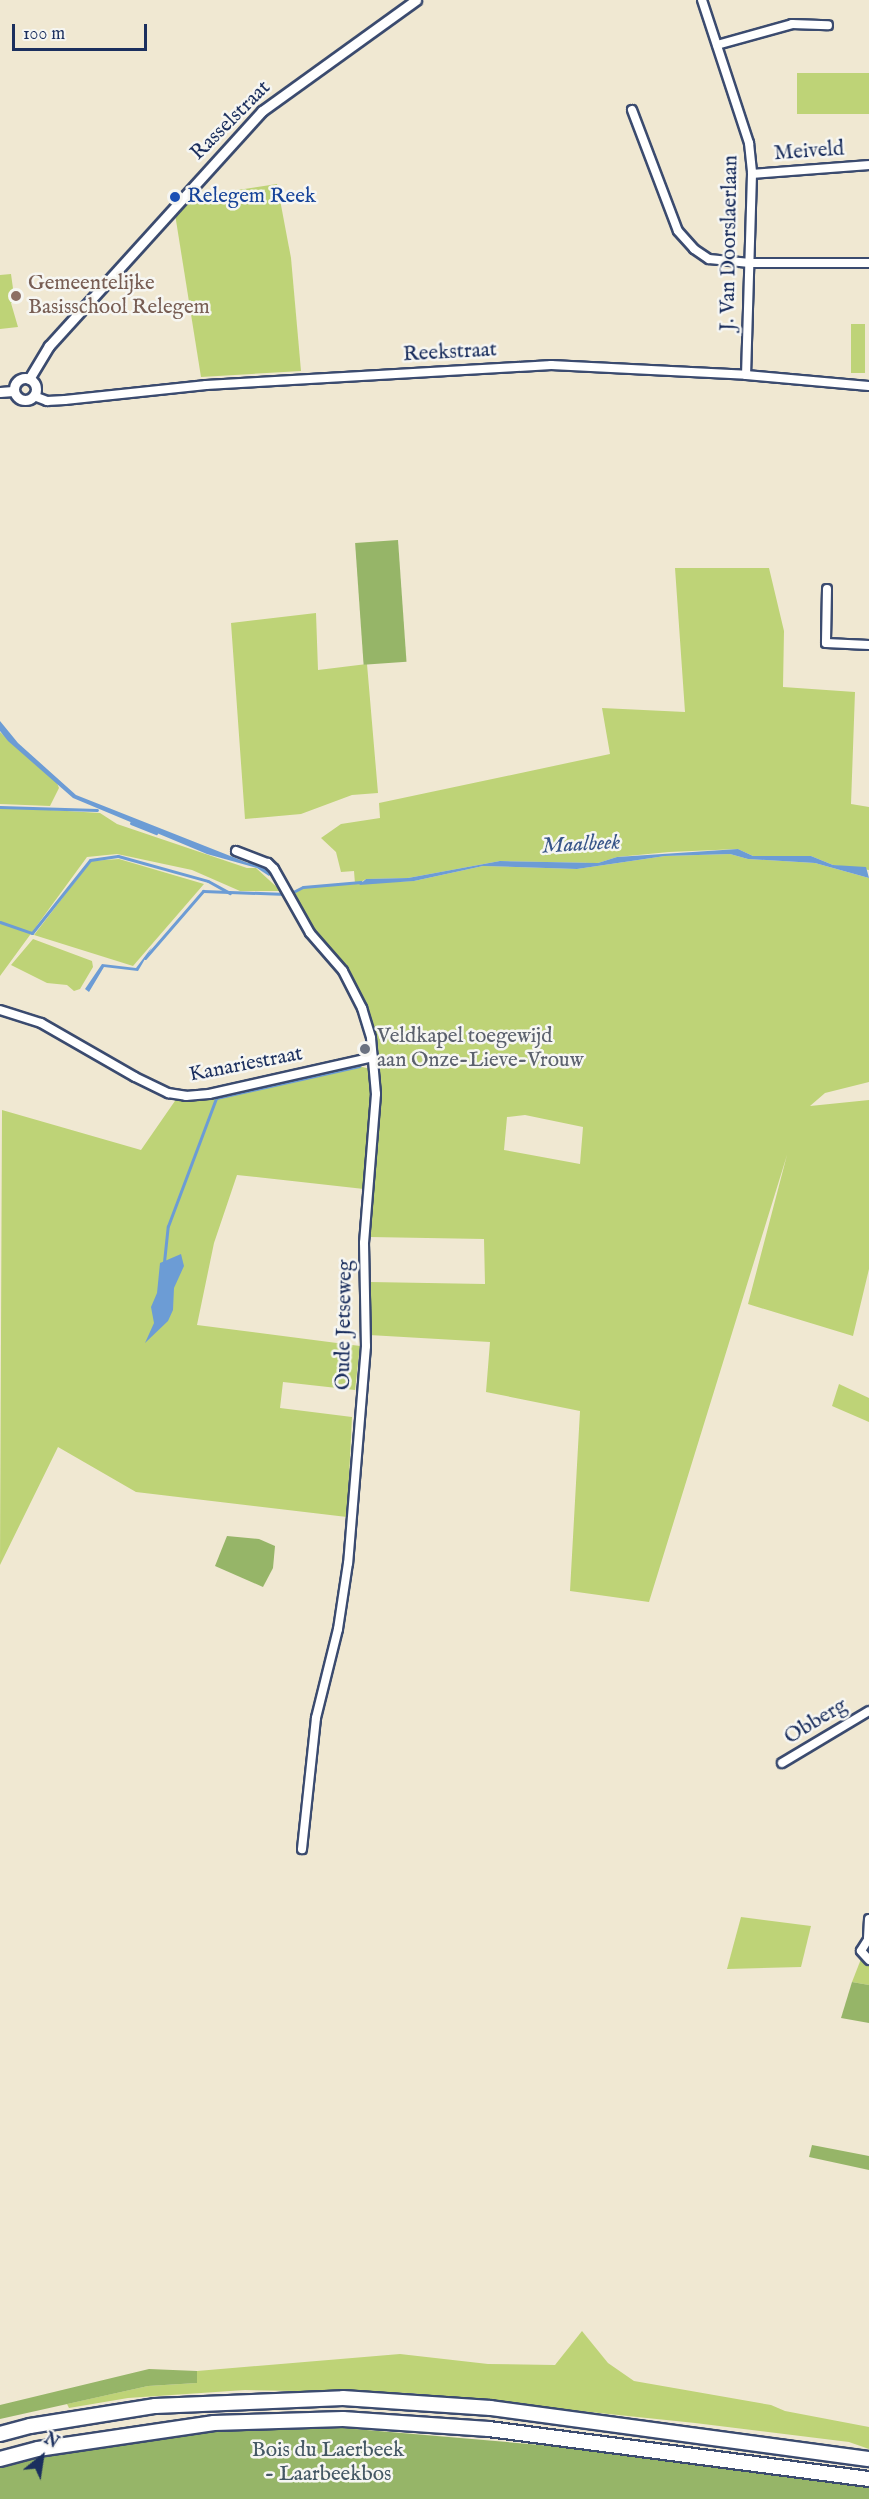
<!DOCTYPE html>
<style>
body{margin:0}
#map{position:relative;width:869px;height:2499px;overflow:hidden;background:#f0e8d2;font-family:"IM FELL English",serif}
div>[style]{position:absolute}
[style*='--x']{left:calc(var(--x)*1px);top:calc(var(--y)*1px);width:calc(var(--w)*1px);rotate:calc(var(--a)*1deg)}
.green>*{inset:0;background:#bed377;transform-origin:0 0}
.forest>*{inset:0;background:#96b568;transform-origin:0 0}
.water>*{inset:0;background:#6c9cd5}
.stream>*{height:3px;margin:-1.5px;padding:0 1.5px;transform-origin:1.5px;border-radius:1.5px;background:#6c9cd5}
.roads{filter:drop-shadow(2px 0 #3b4b6f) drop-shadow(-2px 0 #3b4b6f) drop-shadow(0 2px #3b4b6f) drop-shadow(0 -2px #3b4b6f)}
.minor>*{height:8px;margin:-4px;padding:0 4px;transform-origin:4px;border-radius:4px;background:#fff}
.tertiary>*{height:9px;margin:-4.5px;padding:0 4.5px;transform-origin:4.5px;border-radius:4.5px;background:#fff}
.tertiary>.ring{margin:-4.5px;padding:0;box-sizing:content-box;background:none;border:9px solid #fff;border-radius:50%}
.motorway>*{height:14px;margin:-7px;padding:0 7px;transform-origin:7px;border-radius:7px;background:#fff}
.dots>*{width:16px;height:16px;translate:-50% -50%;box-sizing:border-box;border:3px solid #f6f6f2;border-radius:50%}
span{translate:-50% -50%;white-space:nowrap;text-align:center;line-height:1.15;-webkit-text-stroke:5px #f6f6f2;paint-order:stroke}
.street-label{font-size:21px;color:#1b2f5e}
.transit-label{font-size:21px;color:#164399}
.left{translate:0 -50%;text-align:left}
.education-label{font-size:21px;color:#785e54}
.worship-label{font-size:21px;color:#5b616d}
.park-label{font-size:21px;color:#445864}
.water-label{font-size:22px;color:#375588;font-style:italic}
.north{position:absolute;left:12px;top:2427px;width:60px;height:60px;-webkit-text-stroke:4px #f6f6f2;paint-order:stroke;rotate:30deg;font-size:16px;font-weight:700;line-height:24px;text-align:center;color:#1b2f5e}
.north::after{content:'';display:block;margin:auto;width:21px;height:27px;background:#1b2f5e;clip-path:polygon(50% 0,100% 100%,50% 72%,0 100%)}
.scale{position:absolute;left:12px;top:24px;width:135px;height:27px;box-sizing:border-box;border:3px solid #1b2f5e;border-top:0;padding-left:8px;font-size:18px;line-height:21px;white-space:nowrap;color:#1b2f5e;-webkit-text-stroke:4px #f6f6f2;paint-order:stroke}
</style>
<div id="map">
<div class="green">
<i style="left:869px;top:73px;width:41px;height:72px;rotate:90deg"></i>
<i style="clip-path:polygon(277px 184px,291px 258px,301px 371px,201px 377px,175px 214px,190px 197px)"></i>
<i style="clip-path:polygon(11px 274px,15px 303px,11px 303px,18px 327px,0 329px,0 275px)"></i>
<i style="left:851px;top:324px;width:14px;height:49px"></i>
<i style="clip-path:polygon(evenodd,675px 568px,769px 568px,784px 631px,783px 687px,855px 692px,851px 804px,869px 807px,869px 870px,833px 865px,811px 856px,753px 856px,738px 849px,669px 852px,617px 857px,598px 863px,500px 861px,408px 878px,366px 879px,359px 883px,414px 881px,483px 866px,577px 869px,665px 856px,730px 854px,748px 859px,815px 863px,869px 878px,869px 1082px,825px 1093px,810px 1106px,869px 1100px,869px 1269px,853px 1336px,748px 1304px,787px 1155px,649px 1602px,570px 1591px,580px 1411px,486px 1392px,490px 1342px,369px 1335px,370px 1282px,485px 1284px,484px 1239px,370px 1237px,381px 1097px,375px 1038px,362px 1001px,319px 941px,294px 891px,303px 887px,355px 884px,354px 871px,341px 872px,336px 852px,321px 838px,341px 824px,380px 818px,379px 803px,610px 754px,602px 708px,685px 712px,675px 568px,525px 1115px,583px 1127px,580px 1164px,504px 1150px,507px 1117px,525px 1115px)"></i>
<i style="clip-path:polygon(316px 613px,318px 670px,367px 664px,378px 793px,352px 795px,301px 814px,245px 819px,231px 623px)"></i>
<i style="clip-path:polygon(0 732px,57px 783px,59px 788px,50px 806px,0 804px)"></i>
<i style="clip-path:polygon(0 807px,100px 813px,117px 824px,247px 868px,256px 868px,281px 891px,240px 891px,192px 870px,117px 854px,87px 857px,0 976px)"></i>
<i style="clip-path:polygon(119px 859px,204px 884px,133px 966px,34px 935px,91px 861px)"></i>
<i style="clip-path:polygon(33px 939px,92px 961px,93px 967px,80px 989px,74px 991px,67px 985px,47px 983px,11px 965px)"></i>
<i style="clip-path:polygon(359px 1066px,370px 1069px,372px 1094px,364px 1189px,237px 1175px,214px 1243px,197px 1325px,360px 1346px,355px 1390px,283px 1382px,280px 1408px,352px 1417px,347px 1517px,136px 1492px,58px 1447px,0 1565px,2px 1110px,141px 1150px,177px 1098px,216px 1098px)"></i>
<i style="clip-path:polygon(839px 1384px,869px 1398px,869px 1422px,832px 1406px)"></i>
<i style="clip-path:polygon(741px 1917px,811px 1926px,801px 1967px,727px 1969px)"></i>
<i style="clip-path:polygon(861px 1959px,869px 1965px,869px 1985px,852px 1982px)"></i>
<i style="clip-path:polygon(582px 2331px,608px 2363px,634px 2381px,771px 2405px,785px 2411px,869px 2427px,869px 2449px,849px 2442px,695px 2423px,409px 2393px,245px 2390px,128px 2398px,69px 2408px,67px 2404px,148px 2386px,197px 2383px,197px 2371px,400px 2354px,488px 2364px,555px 2365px)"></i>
</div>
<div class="forest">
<i style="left:398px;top:540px;width:122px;height:43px;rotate:86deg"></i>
<i style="clip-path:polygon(227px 1536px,259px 1539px,275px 1546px,273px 1568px,263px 1587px,215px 1566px)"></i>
<i style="clip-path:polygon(852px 1982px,869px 1985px,869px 2023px,841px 2018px)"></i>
<i style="clip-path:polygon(812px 2145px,869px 2156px,869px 2170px,809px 2157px)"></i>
<i style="clip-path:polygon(149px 2369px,197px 2371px,197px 2383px,148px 2386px,0 2419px,0 2405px)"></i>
<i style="clip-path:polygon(343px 2428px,576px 2448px,869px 2488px,869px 2499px,0 2499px,0 2468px,40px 2457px,215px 2431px)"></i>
</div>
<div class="water">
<i style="clip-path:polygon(0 721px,18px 743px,76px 795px,248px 863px,258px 863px,272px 873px,269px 876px,257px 868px,207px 854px,73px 798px,8px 741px,0 731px)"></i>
<i style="clip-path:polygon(738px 849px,753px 856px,811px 856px,833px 865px,866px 867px,869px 878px,815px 863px,748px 859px,730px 854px,665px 856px,577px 869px,483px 866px,414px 881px,359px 885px,366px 879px,408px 878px,500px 861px,598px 863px,617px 857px)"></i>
<i style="clip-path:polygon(152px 947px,138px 971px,104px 967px,89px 992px,85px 989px,102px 964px,136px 968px)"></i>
<i style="clip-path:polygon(181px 1254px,184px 1266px,174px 1288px,173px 1310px,168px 1321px,145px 1343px,154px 1323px,151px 1307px,157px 1293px,160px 1263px)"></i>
</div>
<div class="stream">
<i style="--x:0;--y:807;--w:97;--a:1.8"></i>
<i style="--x:131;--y:823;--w:27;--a:22"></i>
<i style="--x:293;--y:892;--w:11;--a:-27"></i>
<i style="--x:303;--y:887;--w:58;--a:-4.9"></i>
<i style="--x:0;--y:922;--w:34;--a:19"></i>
<i style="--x:32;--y:933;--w:93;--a:-51.5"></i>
<i style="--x:90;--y:860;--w:28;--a:-8"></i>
<i style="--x:118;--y:856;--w:93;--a:15.5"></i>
<i style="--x:208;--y:881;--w:25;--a:29"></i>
<i style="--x:145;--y:958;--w:89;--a:-49.1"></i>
<i style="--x:203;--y:891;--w:83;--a:2.1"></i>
<i style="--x:367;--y:1012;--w:11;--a:68"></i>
<i style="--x:164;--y:1262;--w:36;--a:-84"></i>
<i style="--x:168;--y:1226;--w:137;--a:-69.4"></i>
<i style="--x:216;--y:1098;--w:147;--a:-12.6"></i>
</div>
<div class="roads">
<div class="minor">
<i style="--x:702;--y:0;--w:151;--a:71.8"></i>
<i style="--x:749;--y:143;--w:31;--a:84"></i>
<i style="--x:752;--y:174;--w:201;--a:91.7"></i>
<i style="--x:717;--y:45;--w:78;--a:-15.6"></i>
<i style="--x:792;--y:24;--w:36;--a:2"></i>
<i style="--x:632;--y:110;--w:129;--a:69.2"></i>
<i style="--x:678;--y:231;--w:24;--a:48"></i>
<i style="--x:694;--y:249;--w:18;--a:34"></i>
<i style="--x:709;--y:259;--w:41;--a:5.6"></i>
<i style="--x:750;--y:263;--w:119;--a:0"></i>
<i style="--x:752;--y:174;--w:117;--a:-4.4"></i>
<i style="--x:34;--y:396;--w:14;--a:21"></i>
<i style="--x:47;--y:401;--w:18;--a:-3"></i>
<i style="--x:65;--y:400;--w:142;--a:-6.1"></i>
<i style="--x:206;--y:385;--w:346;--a:-3.3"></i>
<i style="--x:551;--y:365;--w:195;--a:2.9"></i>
<i style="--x:746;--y:375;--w:123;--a:5.1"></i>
<i style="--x:827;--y:589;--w:54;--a:91.1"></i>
<i style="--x:826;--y:643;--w:43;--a:2.7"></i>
<i style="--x:236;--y:851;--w:34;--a:21"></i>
<i style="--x:268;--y:863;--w:8;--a:45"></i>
<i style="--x:274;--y:869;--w:73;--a:60.6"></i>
<i style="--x:310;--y:933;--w:50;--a:49"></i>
<i style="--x:343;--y:971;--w:42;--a:62.8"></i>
<i style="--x:362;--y:1008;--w:31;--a:73"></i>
<i style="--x:371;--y:1038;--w:56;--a:84.9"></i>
<i style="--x:376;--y:1094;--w:149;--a:94.6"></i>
<i style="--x:364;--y:1243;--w:103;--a:88.9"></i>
<i style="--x:366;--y:1346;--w:218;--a:94.7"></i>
<i style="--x:348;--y:1563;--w:67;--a:98.6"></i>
<i style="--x:338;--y:1629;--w:92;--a:103.9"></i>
<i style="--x:316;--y:1718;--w:132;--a:96.1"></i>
<i style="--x:0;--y:1010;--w:43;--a:17.6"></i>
<i style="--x:41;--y:1023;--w:108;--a:29.9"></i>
<i style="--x:135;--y:1077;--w:37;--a:26"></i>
<i style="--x:168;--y:1093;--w:18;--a:9"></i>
<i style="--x:186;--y:1096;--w:23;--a:-5"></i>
<i style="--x:209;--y:1094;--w:168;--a:-12.7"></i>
<i style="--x:782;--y:1763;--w:101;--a:-30.9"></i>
<i style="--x:868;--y:1938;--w:19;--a:-87"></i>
<i style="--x:869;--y:1938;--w:15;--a:122"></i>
<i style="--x:861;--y:1951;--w:12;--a:48"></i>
</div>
<div class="tertiary">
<i class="ring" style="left:14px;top:378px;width:13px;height:13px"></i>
<i style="--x:29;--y:379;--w:39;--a:-59"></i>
<i style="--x:49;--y:346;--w:317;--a:-47.8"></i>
<i style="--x:262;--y:111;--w:190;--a:-35.8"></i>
<i style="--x:0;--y:392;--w:13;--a:-4"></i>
</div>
<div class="motorway">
<i style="--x:0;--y:2434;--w:31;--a:-15"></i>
<i style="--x:30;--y:2426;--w:127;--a:-9.1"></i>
<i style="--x:155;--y:2406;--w:188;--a:-2.4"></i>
<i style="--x:343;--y:2398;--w:148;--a:3.9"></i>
<i style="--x:491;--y:2408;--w:381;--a:7.7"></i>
<i style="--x:0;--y:2459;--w:39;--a:-15"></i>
<i style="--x:38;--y:2449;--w:178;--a:-8.4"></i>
<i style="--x:214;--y:2423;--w:129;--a:-1.8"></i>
<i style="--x:343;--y:2419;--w:146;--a:3.9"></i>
<i style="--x:489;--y:2429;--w:383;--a:7.5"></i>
</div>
</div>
<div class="dots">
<i style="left:175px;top:197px;background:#1a4fb4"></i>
<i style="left:16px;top:296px;background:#8d6e63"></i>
<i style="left:365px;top:1049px;background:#6b7280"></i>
</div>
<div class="street-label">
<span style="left:231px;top:121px;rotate:-45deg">Rasselstraat</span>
<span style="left:809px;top:152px;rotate:-4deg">Meiveld</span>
<span style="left:730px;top:243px;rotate:-89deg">J. Van Doorslaerlaan</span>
<span style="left:450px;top:353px;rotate:-3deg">Reekstraat</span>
<span style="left:246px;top:1065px;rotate:-11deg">Kanariestraat</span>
<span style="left:345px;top:1325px;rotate:-89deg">Oude Jetseweg</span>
<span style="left:816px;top:1722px;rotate:-31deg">Obberg</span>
</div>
<div class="transit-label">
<span class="left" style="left:187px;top:197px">Relegem Reek</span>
</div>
<div class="education-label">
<span class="left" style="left:28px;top:296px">Gemeentelijke<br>Basisschool Relegem</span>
</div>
<div class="worship-label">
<span class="left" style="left:377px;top:1049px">Veldkapel toegewijd<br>aan Onze-Lieve-Vrouw</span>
</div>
<div class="park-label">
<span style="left:328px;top:2463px">Bois du Laerbeek<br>- Laarbeekbos</span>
</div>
<div class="water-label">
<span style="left:581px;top:845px;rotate:-3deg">Maalbeek</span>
</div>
<div class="north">N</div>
<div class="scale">100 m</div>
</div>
